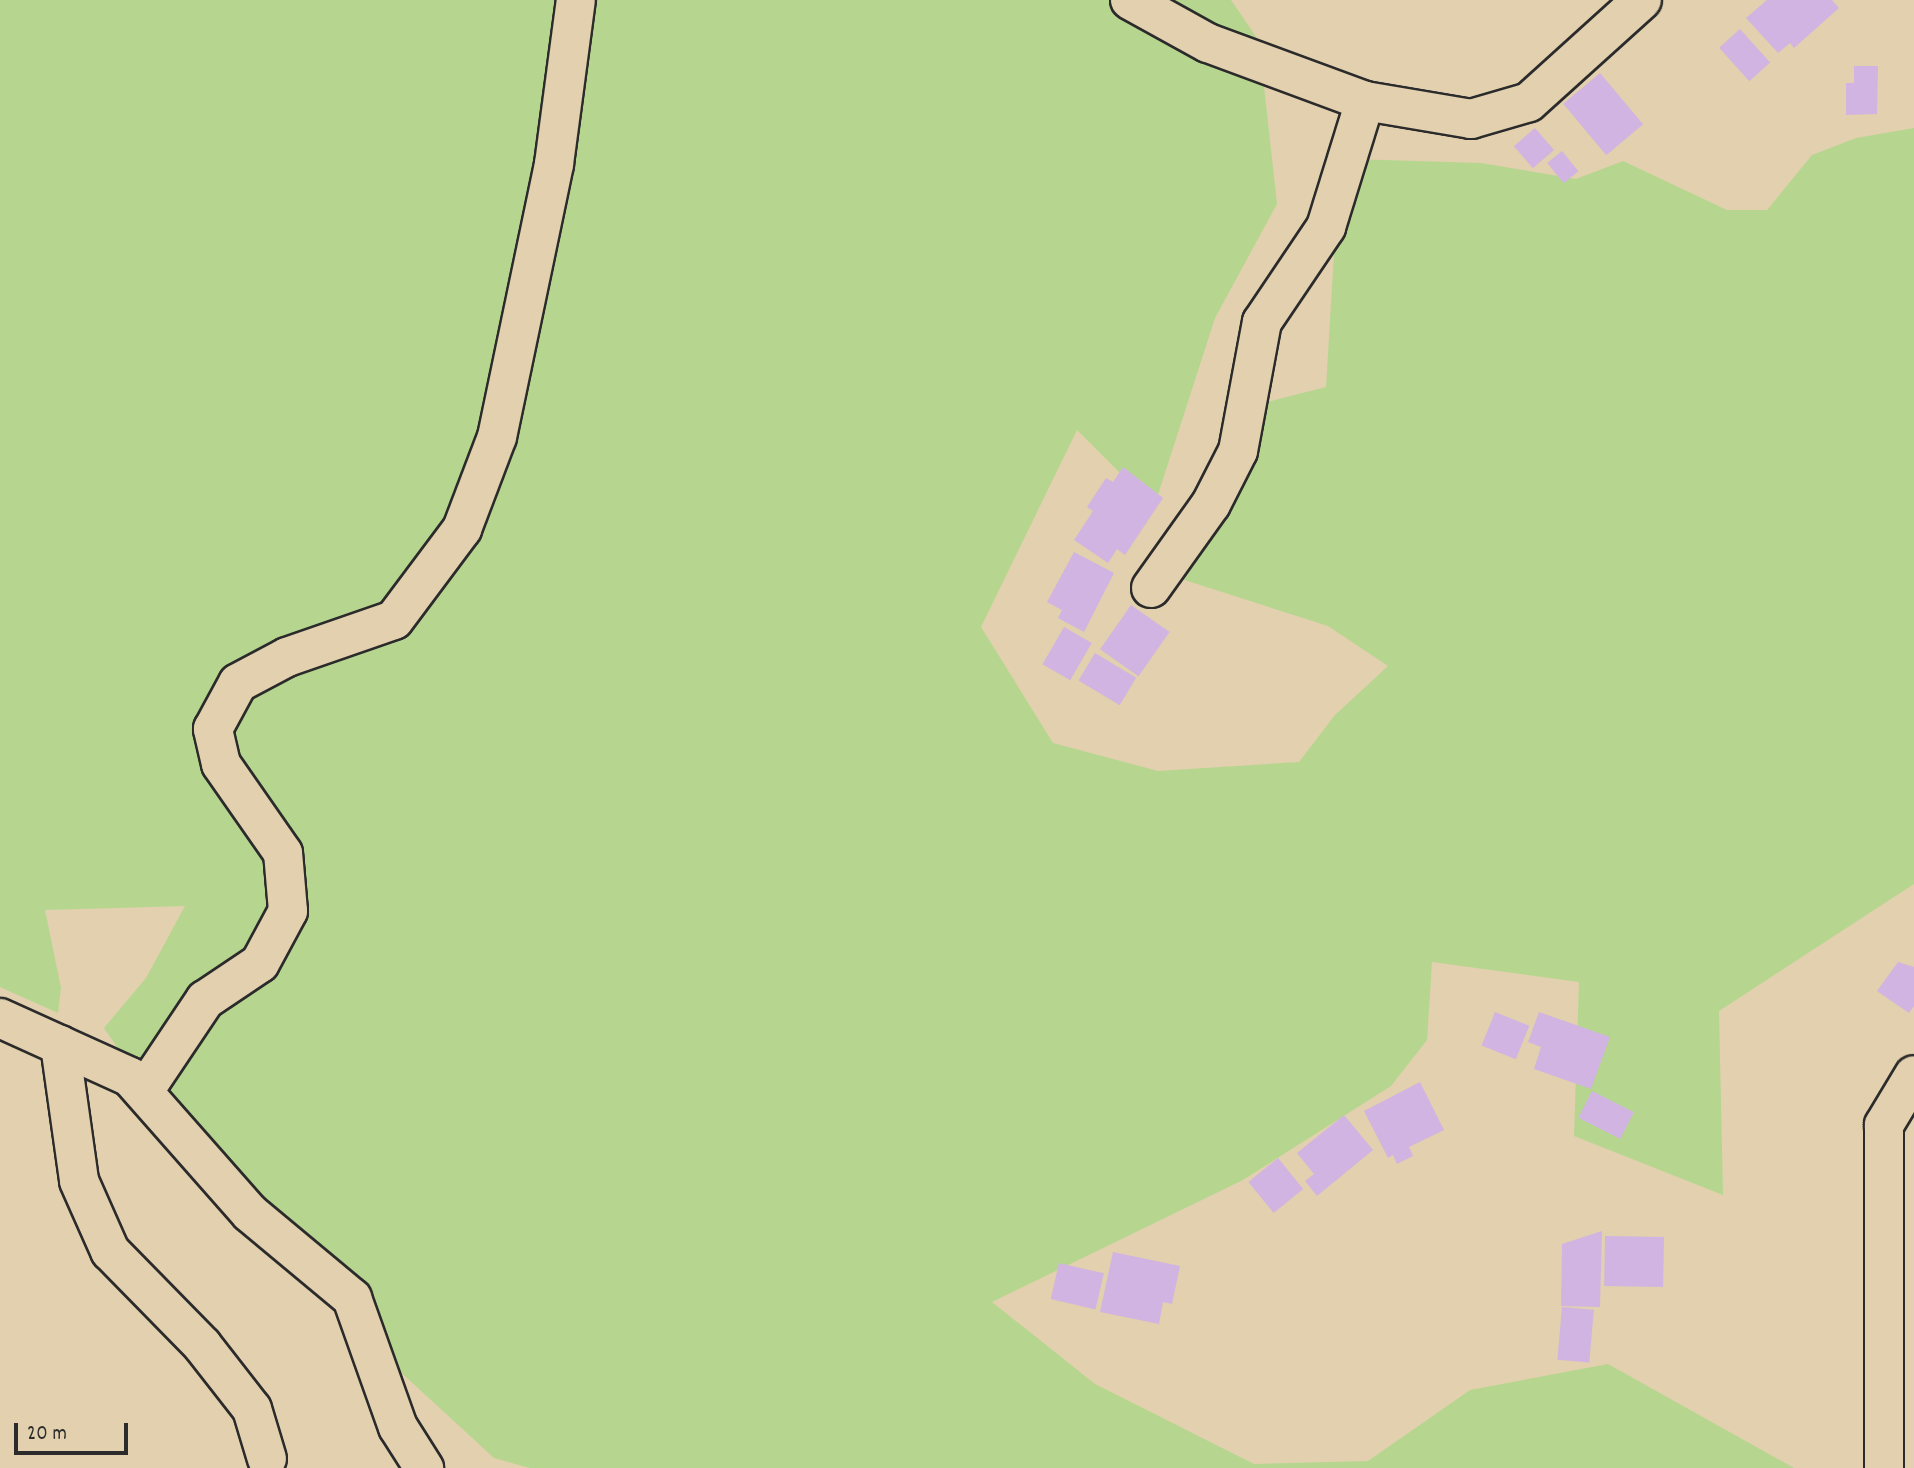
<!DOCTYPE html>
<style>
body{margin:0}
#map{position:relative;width:1914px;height:1468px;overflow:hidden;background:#e2d0ae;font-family:Dekko,sans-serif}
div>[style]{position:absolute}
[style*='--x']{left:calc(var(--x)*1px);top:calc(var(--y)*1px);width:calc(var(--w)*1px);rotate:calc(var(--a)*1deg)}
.green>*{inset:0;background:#b6d690}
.building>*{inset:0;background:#d1b4e1;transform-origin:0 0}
.roads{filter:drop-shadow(2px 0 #2b2b2b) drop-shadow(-2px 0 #2b2b2b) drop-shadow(0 2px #2b2b2b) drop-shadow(0 -2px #2b2b2b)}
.minor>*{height:38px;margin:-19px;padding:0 19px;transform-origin:19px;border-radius:19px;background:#e2d0ae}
span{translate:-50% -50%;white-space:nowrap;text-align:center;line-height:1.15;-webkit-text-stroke:5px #e2d0ae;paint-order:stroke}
.scale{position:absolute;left:14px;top:1423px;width:114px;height:32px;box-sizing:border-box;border:4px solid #2b2b2b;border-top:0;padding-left:9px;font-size:21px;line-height:24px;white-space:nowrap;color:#2b2b2b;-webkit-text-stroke:5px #e2d0ae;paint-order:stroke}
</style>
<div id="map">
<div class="green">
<i style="clip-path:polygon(0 0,1231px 0,1259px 41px,1277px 204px,1215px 318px,1154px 507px,1077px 430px,981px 627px,1053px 743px,1158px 771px,1299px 762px,1335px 715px,1388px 666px,1328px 626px,1172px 576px,1243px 408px,1326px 387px,1335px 237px,1351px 159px,1481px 163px,1576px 179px,1623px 161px,1727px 210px,1767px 210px,1812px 155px,1856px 138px,1914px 128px,1914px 884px,1719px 1011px,1723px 1195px,1574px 1136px,1579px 982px,1432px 962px,1427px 1040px,1391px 1086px,1243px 1180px,992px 1302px,1095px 1384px,1254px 1464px,1368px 1461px,1470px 1390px,1608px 1364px,1794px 1468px,530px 1468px,494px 1458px,394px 1366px,182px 1143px,104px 1028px,146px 978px,185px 906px,45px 910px,61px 988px,58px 1013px,0 987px)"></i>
</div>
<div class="building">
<i style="clip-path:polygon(1767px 0,1832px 0,1839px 8px,1794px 48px,1790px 43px,1778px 53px,1746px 18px)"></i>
<i style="left:1740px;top:29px;width:45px;height:28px;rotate:48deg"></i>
<i style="clip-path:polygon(1854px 66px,1878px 66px,1877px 114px,1846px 115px,1846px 83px,1854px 83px)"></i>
<i style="left:1600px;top:73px;width:67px;height:48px;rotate:50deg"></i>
<i style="left:1535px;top:128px;width:29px;height:28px;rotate:49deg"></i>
<i style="left:1562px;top:151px;width:26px;height:19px;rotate:51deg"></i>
<i style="clip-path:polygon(1123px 467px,1163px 498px,1125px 555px,1117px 549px,1108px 563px,1074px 540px,1093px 511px,1087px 507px,1106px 478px,1113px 482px)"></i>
<i style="clip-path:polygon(1074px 552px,1114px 573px,1084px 632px,1058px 618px,1062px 610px,1047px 602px)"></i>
<i style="left:1131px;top:605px;width:47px;height:54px;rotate:35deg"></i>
<i style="left:1064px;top:627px;width:32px;height:43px;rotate:30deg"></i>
<i style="left:1095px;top:653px;width:48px;height:32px;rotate:31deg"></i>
<i style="clip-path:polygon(1898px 962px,1914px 967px,1914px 1006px,1909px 1013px,1877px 991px)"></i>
<i style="left:1495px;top:1012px;width:37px;height:36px;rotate:22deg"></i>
<i style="clip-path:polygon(1539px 1012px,1610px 1037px,1591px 1089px,1534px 1069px,1541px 1047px,1528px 1042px)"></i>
<i style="clip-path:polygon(1420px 1082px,1444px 1130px,1409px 1147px,1413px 1156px,1397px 1164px,1393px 1155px,1388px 1158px,1364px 1111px)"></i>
<i style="left:1592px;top:1091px;width:47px;height:30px;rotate:27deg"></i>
<i style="clip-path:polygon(1344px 1115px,1373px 1150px,1317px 1196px,1305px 1181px,1314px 1174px,1297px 1153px)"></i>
<i style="left:1278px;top:1158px;width:40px;height:38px;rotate:51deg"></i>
<i style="clip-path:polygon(1602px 1231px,1600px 1307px,1561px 1306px,1562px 1244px)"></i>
<i style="left:1605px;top:1236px;width:59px;height:50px;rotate:1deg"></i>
<i style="clip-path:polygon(1113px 1252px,1180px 1266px,1172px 1304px,1163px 1302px,1159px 1324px,1100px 1312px)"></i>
<i style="left:1059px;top:1263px;width:46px;height:37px;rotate:13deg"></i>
<i style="left:1562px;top:1307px;width:32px;height:53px;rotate:5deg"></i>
</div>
<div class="roads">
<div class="minor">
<i style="--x:1130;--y:0;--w:89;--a:28.9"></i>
<i style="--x:1208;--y:43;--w:167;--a:20.3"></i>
<i style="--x:1365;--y:101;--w:108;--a:9.6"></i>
<i style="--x:1471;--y:119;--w:60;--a:-16.3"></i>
<i style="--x:1529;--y:102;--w:152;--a:-42.1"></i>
<i style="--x:1151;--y:588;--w:103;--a:-54.5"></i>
<i style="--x:1211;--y:504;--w:59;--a:-63"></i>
<i style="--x:1238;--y:451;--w:131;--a:-79.5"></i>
<i style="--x:1262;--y:322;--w:115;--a:-56"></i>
<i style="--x:1326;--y:227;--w:132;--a:-72.8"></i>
<i style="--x:0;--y:1018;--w:143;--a:24.4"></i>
<i style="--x:130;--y:1077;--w:181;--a:48.6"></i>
<i style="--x:250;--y:1213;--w:133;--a:39.8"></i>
<i style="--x:352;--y:1298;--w:137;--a:70.4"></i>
<i style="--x:398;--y:1427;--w:49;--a:57.6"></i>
<i style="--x:60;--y:1045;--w:137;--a:82"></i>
<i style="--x:79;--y:1181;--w:77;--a:66.1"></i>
<i style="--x:110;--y:1251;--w:132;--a:45.6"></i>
<i style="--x:202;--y:1345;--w:81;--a:52"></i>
<i style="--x:252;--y:1409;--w:52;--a:73.3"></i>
<i style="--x:144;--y:1091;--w:110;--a:-56.2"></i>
<i style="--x:205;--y:1000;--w:66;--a:-33.9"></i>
<i style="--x:260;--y:963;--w:59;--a:-61.7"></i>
<i style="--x:288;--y:911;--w:58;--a:-94.9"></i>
<i style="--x:283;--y:853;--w:108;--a:-124.9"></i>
<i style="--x:221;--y:764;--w:36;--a:-103"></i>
<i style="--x:213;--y:729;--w:52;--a:-61.5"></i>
<i style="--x:238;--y:683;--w:55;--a:-28"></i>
<i style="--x:287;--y:657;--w:113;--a:-19.1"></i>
<i style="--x:394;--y:620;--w:114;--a:-53.2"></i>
<i style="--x:462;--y:529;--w:98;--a:-69.2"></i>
<i style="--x:497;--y:437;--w:279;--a:-78.2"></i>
<i style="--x:554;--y:164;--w:165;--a:-82.4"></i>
<i style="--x:1884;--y:1468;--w:343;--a:-90"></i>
<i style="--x:1884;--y:1125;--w:58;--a:-59"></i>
</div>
</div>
<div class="scale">20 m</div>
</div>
